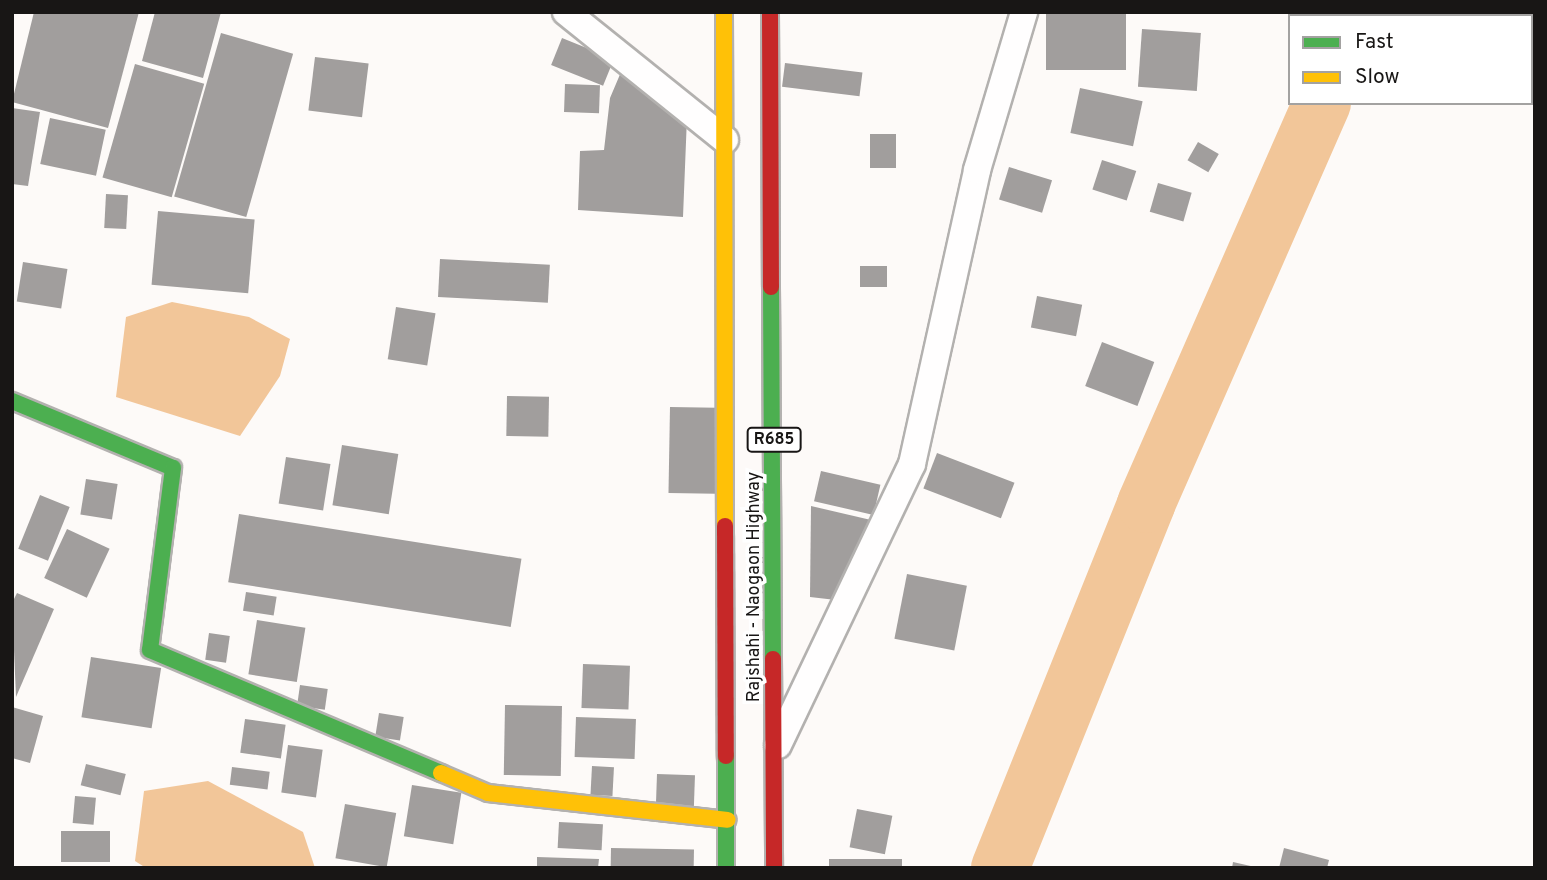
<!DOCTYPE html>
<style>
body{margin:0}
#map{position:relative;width:1547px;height:880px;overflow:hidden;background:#fdfaf8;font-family:Overpass,sans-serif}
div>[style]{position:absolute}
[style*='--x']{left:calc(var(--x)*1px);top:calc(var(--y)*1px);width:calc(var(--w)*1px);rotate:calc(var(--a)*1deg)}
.water>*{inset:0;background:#f2c699}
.river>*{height:58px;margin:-29px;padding:0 29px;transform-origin:29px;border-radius:29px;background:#f2c699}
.building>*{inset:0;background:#a19e9d;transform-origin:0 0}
.roads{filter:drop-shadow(2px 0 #b3b1af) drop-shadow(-2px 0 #b3b1af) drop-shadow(0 2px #b3b1af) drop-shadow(0 -2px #b3b1af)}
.street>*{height:26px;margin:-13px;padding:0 13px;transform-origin:13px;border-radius:13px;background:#fffefe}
.fast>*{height:16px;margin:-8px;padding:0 8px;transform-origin:8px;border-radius:8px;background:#4caf50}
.slow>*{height:16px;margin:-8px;padding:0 8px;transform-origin:8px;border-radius:8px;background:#ffc107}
.jam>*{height:16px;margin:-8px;padding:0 8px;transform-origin:8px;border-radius:8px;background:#c62828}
span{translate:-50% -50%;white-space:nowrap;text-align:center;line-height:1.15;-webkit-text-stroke:7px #fff;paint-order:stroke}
.shield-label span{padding:2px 5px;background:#fff;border:2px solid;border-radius:5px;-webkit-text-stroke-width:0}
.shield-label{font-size:16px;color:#181615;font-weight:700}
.street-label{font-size:18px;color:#181615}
.frame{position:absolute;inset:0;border:14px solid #181615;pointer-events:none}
.legend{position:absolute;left:1288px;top:14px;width:245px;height:91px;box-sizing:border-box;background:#fff;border:2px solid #a3a2a1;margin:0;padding:9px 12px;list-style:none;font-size:21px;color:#181615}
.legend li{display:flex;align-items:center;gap:14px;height:35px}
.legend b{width:35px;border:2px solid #a3a2a1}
</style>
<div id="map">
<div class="water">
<i style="clip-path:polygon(172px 302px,249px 317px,290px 339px,280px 376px,240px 436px,116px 397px,126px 317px)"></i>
<i style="clip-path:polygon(208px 781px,303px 832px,315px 868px,146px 868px,135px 861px,144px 791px)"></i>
</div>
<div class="river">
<i style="--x:1360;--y:16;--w:4;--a:-63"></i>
<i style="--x:1000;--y:868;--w:392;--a:-68.1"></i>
<i style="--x:1146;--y:504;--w:438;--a:-66.3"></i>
</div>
<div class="building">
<i style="clip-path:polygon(34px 12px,139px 12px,108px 128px,12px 102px)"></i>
<i style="clip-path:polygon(155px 12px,221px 12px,203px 78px,142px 61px)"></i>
<i style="left:1046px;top:12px;width:80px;height:58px"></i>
<i style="left:1142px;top:29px;width:59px;height:58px;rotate:4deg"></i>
<i style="left:221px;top:33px;width:75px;height:170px;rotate:16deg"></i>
<i style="left:562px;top:38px;width:56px;height:29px;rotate:22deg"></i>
<i style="left:315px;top:57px;width:54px;height:54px;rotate:7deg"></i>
<i style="left:785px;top:63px;width:78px;height:24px;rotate:7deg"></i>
<i style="left:135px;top:64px;width:72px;height:118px;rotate:16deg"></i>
<i style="clip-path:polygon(624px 65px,687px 117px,683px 217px,578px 210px,580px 151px,604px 150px,610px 98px)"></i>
<i style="left:565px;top:84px;width:35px;height:28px;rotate:2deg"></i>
<i style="left:1080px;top:88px;width:64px;height:46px;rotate:12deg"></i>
<i style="clip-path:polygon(12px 108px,40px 112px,28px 186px,12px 184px)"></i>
<i style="left:50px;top:118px;width:57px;height:47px;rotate:12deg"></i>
<i style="left:870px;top:134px;width:26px;height:34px"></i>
<i style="left:1198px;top:142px;width:24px;height:21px;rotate:30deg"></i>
<i style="left:1102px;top:160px;width:36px;height:31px;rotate:18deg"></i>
<i style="left:1009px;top:167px;width:45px;height:34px;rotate:17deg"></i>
<i style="left:1158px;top:183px;width:35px;height:30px;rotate:16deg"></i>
<i style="left:106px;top:194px;width:22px;height:34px;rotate:3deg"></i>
<i style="left:158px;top:211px;width:97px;height:74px;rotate:5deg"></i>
<i style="left:440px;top:259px;width:110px;height:38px;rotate:3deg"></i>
<i style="left:23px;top:262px;width:45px;height:40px;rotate:9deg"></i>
<i style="left:860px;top:266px;width:27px;height:21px"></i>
<i style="left:1037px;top:296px;width:46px;height:32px;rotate:11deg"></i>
<i style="left:396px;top:307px;width:40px;height:53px;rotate:9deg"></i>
<i style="left:1102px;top:342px;width:56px;height:47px;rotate:21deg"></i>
<i style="left:507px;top:396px;width:42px;height:40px;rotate:1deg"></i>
<i style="left:670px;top:407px;width:47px;height:86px;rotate:1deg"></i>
<i style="left:342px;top:445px;width:57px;height:61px;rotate:9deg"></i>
<i style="left:937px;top:453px;width:83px;height:38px;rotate:21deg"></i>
<i style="left:286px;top:457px;width:45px;height:47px;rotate:9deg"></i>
<i style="left:821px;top:471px;width:61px;height:31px;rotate:13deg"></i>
<i style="left:86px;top:479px;width:32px;height:36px;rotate:9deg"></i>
<i style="left:40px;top:495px;width:32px;height:58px;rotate:22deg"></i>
<i style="clip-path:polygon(811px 506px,871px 520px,836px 600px,810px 597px)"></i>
<i style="left:239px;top:514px;width:286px;height:69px;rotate:9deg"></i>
<i style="left:67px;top:529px;width:47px;height:54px;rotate:25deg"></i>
<i style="left:907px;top:574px;width:61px;height:66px;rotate:11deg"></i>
<i style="left:246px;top:592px;width:31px;height:19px;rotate:9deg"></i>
<i style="clip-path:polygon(17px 593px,54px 609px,16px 697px,12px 603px)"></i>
<i style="left:257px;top:620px;width:49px;height:55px;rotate:9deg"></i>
<i style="left:209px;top:633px;width:21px;height:27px;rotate:8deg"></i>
<i style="left:91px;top:657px;width:71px;height:61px;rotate:9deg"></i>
<i style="left:583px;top:664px;width:47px;height:44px;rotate:2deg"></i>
<i style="left:300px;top:685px;width:28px;height:21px;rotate:8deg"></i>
<i style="left:505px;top:705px;width:57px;height:70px;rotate:1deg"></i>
<i style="clip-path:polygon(12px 707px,43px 716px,30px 763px,12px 758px)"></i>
<i style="left:379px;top:713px;width:25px;height:24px;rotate:9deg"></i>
<i style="left:576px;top:717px;width:60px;height:40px;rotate:2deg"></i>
<i style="left:245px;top:719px;width:41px;height:34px;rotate:8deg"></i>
<i style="left:288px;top:745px;width:35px;height:48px;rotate:8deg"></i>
<i style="left:86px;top:764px;width:41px;height:22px;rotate:14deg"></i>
<i style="left:592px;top:766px;width:22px;height:29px;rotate:3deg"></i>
<i style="left:232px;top:767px;width:38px;height:18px;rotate:7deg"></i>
<i style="left:657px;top:774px;width:38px;height:33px;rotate:2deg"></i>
<i style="left:412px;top:785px;width:50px;height:52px;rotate:9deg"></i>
<i style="left:75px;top:796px;width:21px;height:27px;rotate:5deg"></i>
<i style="left:345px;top:804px;width:52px;height:55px;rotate:10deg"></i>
<i style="left:857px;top:809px;width:36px;height:39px;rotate:11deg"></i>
<i style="left:559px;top:822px;width:44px;height:26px;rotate:3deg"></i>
<i style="left:61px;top:831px;width:49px;height:31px"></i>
<i style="left:611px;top:848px;width:83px;height:20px;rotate:1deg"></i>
<i style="clip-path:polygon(1284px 848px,1329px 860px,1327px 868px,1279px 868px)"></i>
<i style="clip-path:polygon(537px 857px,599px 859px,598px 868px,537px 868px)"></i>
<i style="left:829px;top:859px;width:73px;height:9px"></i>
<i style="clip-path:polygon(1233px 862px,1255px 867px,1255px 868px,1232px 868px)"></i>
</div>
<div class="roads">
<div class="street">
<i style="--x:566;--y:12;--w:204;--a:38.8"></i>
<i style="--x:778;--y:745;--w:311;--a:-64.5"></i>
<i style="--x:912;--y:464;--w:301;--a:-77.5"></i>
<i style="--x:977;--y:170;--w:165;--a:-73.4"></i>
</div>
<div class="fast">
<i style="--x:771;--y:287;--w:372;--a:89.7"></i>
<i style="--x:12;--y:401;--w:174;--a:22.6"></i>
<i style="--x:173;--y:468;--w:183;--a:97.2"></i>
<i style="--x:150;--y:650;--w:316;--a:22.9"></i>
<i style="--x:726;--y:756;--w:112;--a:90"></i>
</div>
<div class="slow">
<i style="--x:724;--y:12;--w:514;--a:89.89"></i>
<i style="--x:441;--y:773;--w:51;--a:23.1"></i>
<i style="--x:488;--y:793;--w:241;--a:6.4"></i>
</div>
<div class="jam">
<i style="--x:770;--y:12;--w:275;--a:89.8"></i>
<i style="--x:725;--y:526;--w:230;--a:89.8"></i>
<i style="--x:773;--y:659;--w:209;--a:89.7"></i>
</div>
</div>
<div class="shield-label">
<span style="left:774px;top:440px">R685</span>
</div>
<div class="street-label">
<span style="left:755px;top:587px;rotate:-90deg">Rajshahi - Naogaon Highway</span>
</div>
<div class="frame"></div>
<ul class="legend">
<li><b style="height:9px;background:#4caf50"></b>Fast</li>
<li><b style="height:9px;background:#ffc107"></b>Slow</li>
</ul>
</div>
